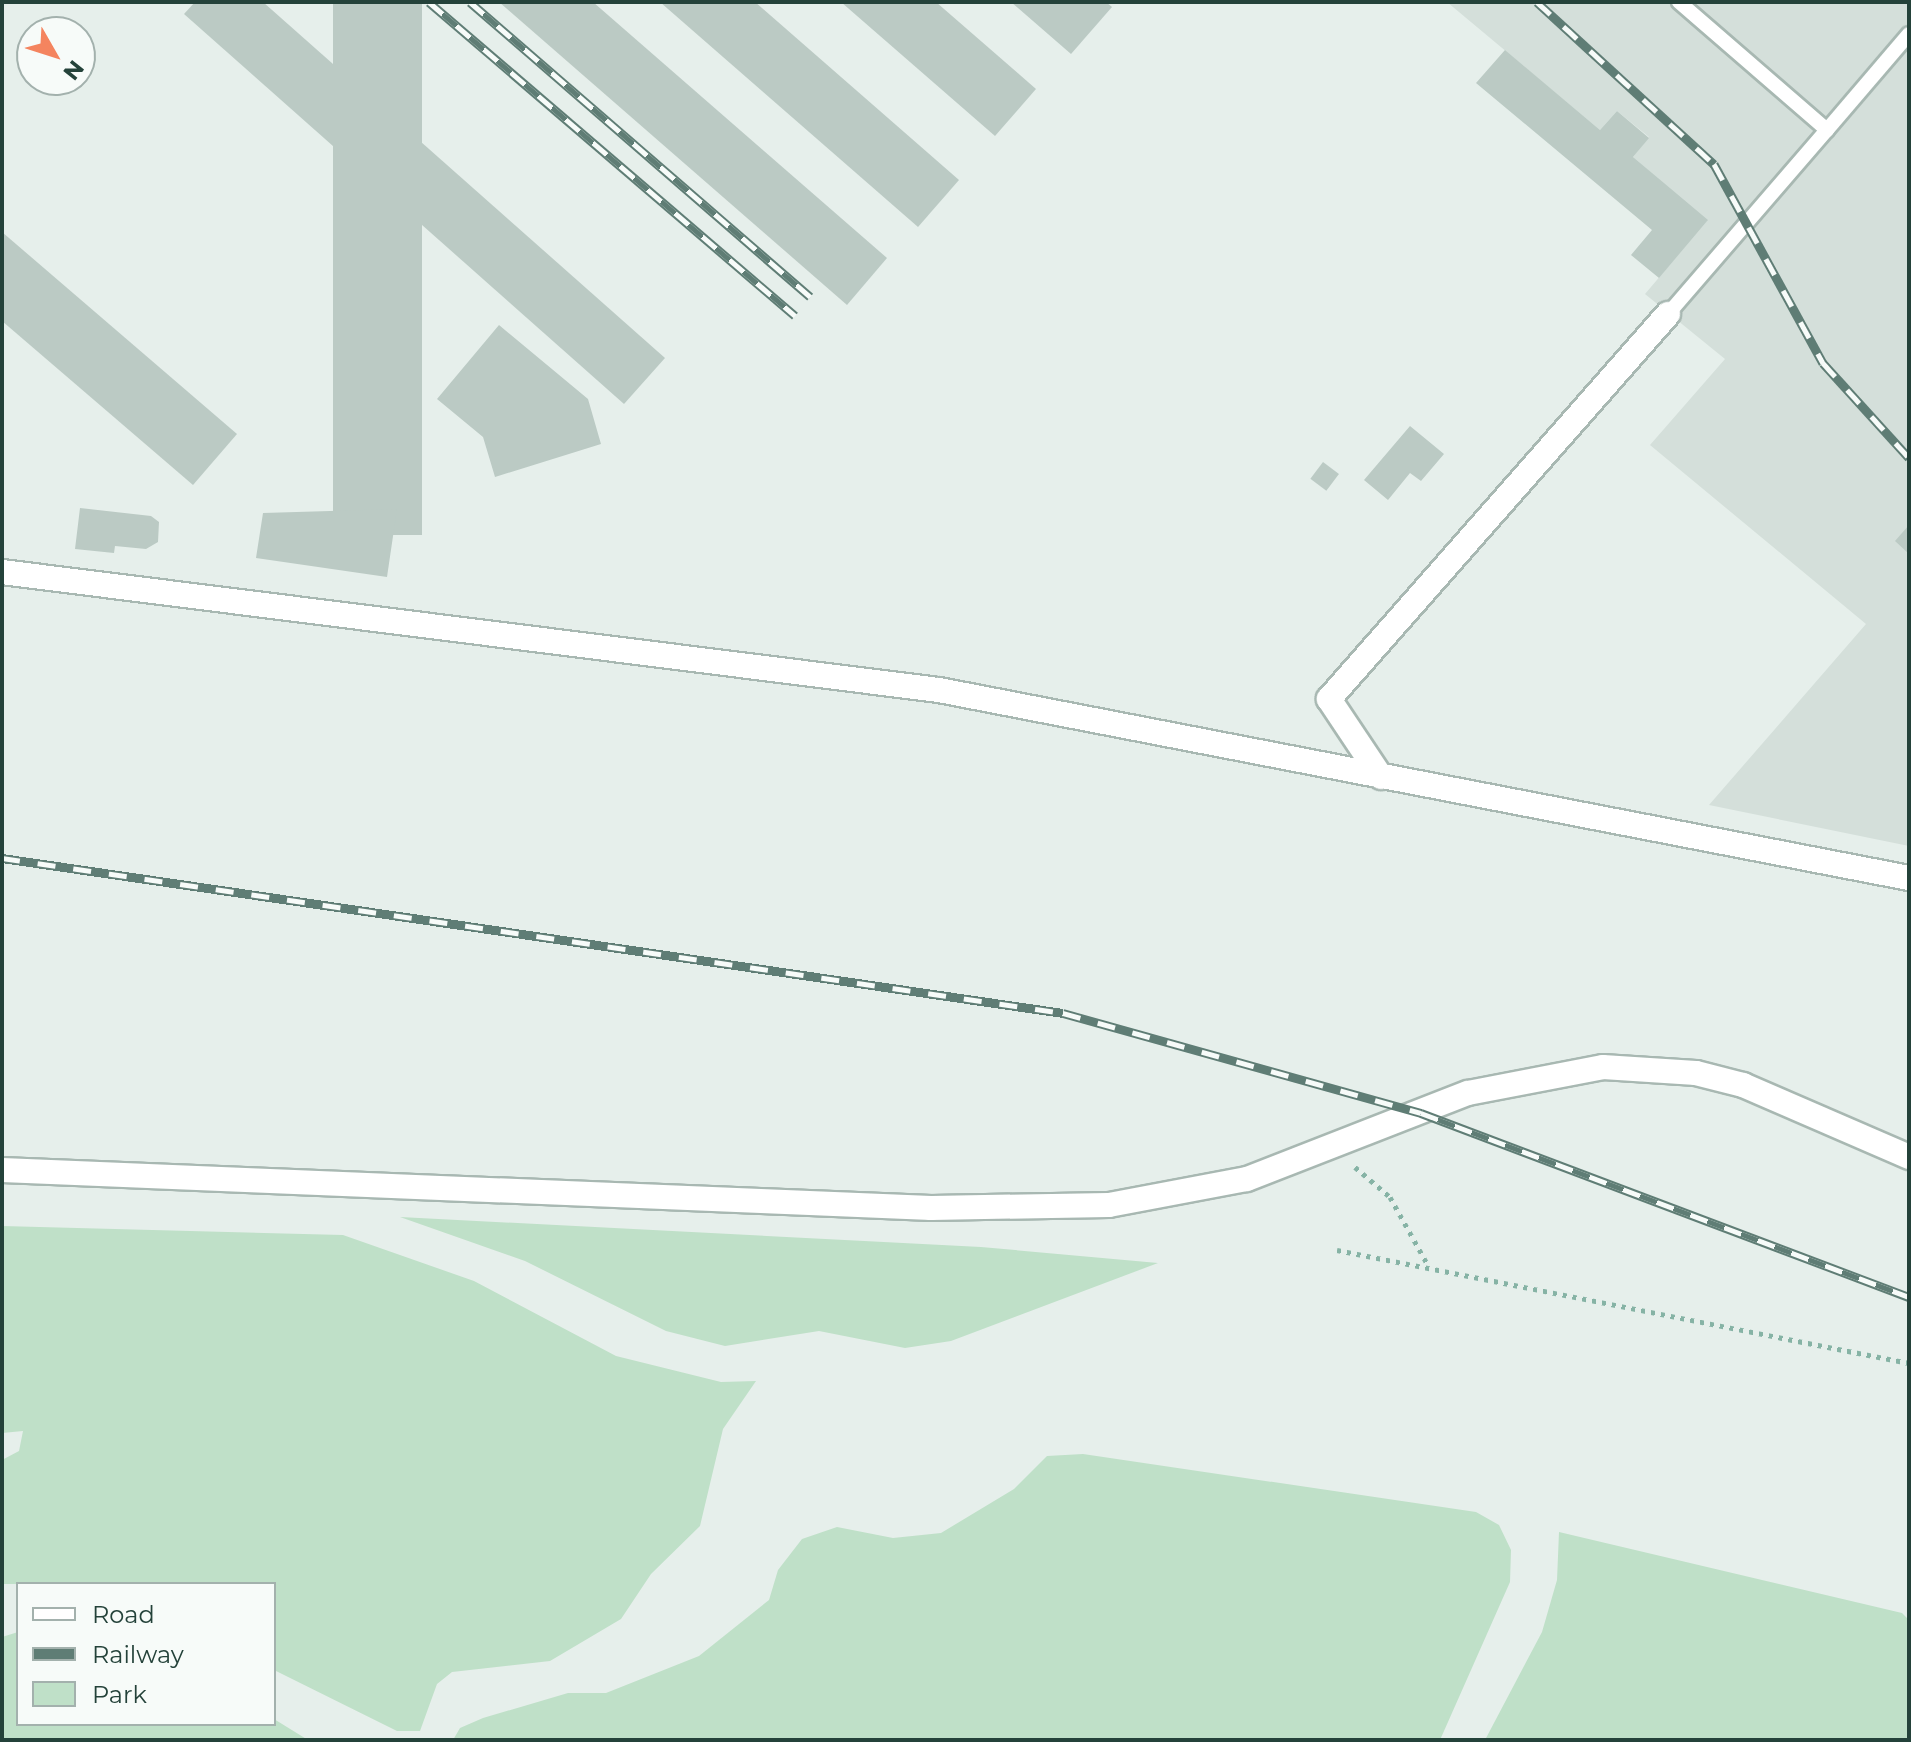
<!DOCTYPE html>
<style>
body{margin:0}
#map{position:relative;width:1911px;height:1742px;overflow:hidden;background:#e6efeb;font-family:Montserrat,sans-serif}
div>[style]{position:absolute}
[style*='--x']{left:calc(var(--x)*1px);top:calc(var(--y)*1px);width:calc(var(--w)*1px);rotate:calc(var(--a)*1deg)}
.built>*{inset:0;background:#d4dfda}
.green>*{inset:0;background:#bfe0c8}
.building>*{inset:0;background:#bbcac4;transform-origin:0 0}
.path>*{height:5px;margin-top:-2.5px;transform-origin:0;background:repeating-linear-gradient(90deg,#86b3a5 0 4px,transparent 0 10px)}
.roads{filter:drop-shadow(2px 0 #a8b8b2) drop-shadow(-2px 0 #a8b8b2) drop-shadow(0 2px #a8b8b2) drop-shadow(0 -2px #a8b8b2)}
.lane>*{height:14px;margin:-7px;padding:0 7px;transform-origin:7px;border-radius:7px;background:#fff}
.street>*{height:24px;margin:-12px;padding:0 12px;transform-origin:12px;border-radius:12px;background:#fff}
.secondary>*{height:24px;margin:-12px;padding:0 12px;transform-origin:12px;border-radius:12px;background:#fff}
.rail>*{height:9px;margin-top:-4.5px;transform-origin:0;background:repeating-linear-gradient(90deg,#f7fbf9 0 18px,#5f7d75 0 36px);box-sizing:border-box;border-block:2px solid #5f7d75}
span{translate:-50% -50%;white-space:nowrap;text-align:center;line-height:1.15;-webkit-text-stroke:8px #f7fbf9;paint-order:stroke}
.frame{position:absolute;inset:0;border:4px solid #24423a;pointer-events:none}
.legend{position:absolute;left:16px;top:1582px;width:260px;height:144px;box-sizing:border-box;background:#f7fbf9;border:2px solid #a3b1ad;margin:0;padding:10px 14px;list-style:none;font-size:24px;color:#24423a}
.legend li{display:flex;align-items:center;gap:16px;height:40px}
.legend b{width:40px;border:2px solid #a3b1ad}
.north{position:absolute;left:16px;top:16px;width:80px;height:80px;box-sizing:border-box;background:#f7fbf9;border:2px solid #a3b1ad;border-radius:50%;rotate:129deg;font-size:22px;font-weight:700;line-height:32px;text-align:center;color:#24423a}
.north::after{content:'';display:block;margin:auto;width:28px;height:36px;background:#f4845f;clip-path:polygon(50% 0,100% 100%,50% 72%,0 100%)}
</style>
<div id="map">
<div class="built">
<i style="clip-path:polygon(1447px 2px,1909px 2px,1909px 846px,1709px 805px,1866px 624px,1650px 445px,1725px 359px,1645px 294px,1707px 221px,1633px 157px,1649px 137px,1617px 111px,1600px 130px)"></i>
</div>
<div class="green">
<i style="clip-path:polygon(400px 1217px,981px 1247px,1158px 1263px,951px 1341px,905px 1348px,819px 1331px,725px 1346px,666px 1331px,525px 1261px)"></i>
<i style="clip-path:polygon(2px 1226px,343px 1235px,474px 1281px,616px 1356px,721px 1382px,756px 1381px,723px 1429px,700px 1526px,651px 1574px,621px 1619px,550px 1661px,452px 1672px,437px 1684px,420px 1731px,397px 1731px,274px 1670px,274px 1584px,2px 1584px,2px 1460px,19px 1451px,23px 1431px,2px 1433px)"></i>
<i style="clip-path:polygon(1083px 1454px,1476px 1512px,1499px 1525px,1511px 1550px,1510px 1582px,1440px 1740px,453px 1740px,460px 1728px,483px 1718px,568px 1693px,606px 1693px,699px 1656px,769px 1600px,778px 1570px,802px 1539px,837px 1527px,893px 1538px,941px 1533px,1014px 1489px,1047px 1456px)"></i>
<i style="clip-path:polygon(1559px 1532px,1902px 1613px,1909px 1620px,1909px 1740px,1485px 1740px,1542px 1632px,1557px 1580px)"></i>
<i style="clip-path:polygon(18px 1632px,18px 1724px,274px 1719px,308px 1740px,2px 1740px,2px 1637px)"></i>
</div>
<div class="building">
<i style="clip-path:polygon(195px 2px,263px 2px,665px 358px,624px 404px,184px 14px)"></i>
<i style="left:333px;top:2px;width:89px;height:533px"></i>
<i style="clip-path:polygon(499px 2px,593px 2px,887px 258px,847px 305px)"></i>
<i style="clip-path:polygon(660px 2px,755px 2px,959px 180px,918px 227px)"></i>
<i style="clip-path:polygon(841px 2px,936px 2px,1036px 89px,995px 136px)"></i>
<i style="clip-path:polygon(1011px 2px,1106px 2px,1112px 7px,1071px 54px)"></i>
<i style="clip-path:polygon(1505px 50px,1600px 130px,1617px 111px,1649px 138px,1633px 157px,1708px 220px,1659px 278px,1631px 255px,1652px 230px,1476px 83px)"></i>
<i style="clip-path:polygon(2px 232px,237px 434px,193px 485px,2px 321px)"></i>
<i style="clip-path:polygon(499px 325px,588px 399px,601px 444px,495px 477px,483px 437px,437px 399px)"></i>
<i style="clip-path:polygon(1410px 426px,1444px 454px,1421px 481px,1410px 473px,1388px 500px,1364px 480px)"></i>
<i style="left:1323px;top:462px;width:20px;height:21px;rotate:37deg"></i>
<i style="clip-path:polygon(80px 508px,151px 516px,159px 522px,158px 542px,146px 549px,115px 546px,114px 553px,75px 549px)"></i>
<i style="clip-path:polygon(397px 509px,387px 577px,256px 558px,263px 513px)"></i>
<i style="clip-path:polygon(1909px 525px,1909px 554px,1895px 541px)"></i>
</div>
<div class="path">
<i style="--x:1355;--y:1167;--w:46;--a:40.6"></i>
<i style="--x:1390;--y:1197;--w:80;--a:60.9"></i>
<i style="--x:1337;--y:1250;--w:583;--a:11.18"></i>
</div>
<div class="roads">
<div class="lane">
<i style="--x:1827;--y:130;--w:126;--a:-49.5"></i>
<i style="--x:1668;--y:314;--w:243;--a:-49.2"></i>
<i style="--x:1827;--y:130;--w:196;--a:-139.1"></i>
</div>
<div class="street">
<i style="--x:1381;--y:777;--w:94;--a:-123.7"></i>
<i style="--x:1329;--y:699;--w:513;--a:-48.64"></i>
</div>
<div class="secondary">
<i style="--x:2;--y:572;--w:944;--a:7.18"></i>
<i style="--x:939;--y:690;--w:988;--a:10.97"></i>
<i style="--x:2;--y:1170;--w:930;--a:2.34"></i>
<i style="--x:931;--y:1208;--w:178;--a:-1"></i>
<i style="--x:1109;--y:1205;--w:140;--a:-10.7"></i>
<i style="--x:1247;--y:1179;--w:237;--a:-21.3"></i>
<i style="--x:1468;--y:1093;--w:137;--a:-10.9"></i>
<i style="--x:1603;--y:1067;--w:93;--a:3.7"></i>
<i style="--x:1696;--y:1073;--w:49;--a:14.3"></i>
<i style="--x:1743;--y:1085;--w:181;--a:23.4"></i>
</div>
</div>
<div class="rail">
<i style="--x:429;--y:2;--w:482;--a:40.6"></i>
<i style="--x:470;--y:2;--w:450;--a:40.9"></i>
<i style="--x:1537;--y:2;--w:240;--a:42.5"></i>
<i style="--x:1714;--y:164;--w:227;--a:61.3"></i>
<i style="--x:1823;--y:363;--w:128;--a:47.8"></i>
<i style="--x:2;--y:858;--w:1072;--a:8.31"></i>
<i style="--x:1063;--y:1013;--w:372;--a:15.6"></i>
<i style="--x:1421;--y:1113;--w:522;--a:20.66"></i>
</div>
<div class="frame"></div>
<ul class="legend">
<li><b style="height:10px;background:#fff"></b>Road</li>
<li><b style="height:10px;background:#5f7d75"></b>Railway</li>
<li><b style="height:22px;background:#bfe0c8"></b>Park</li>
</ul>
<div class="north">N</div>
</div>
